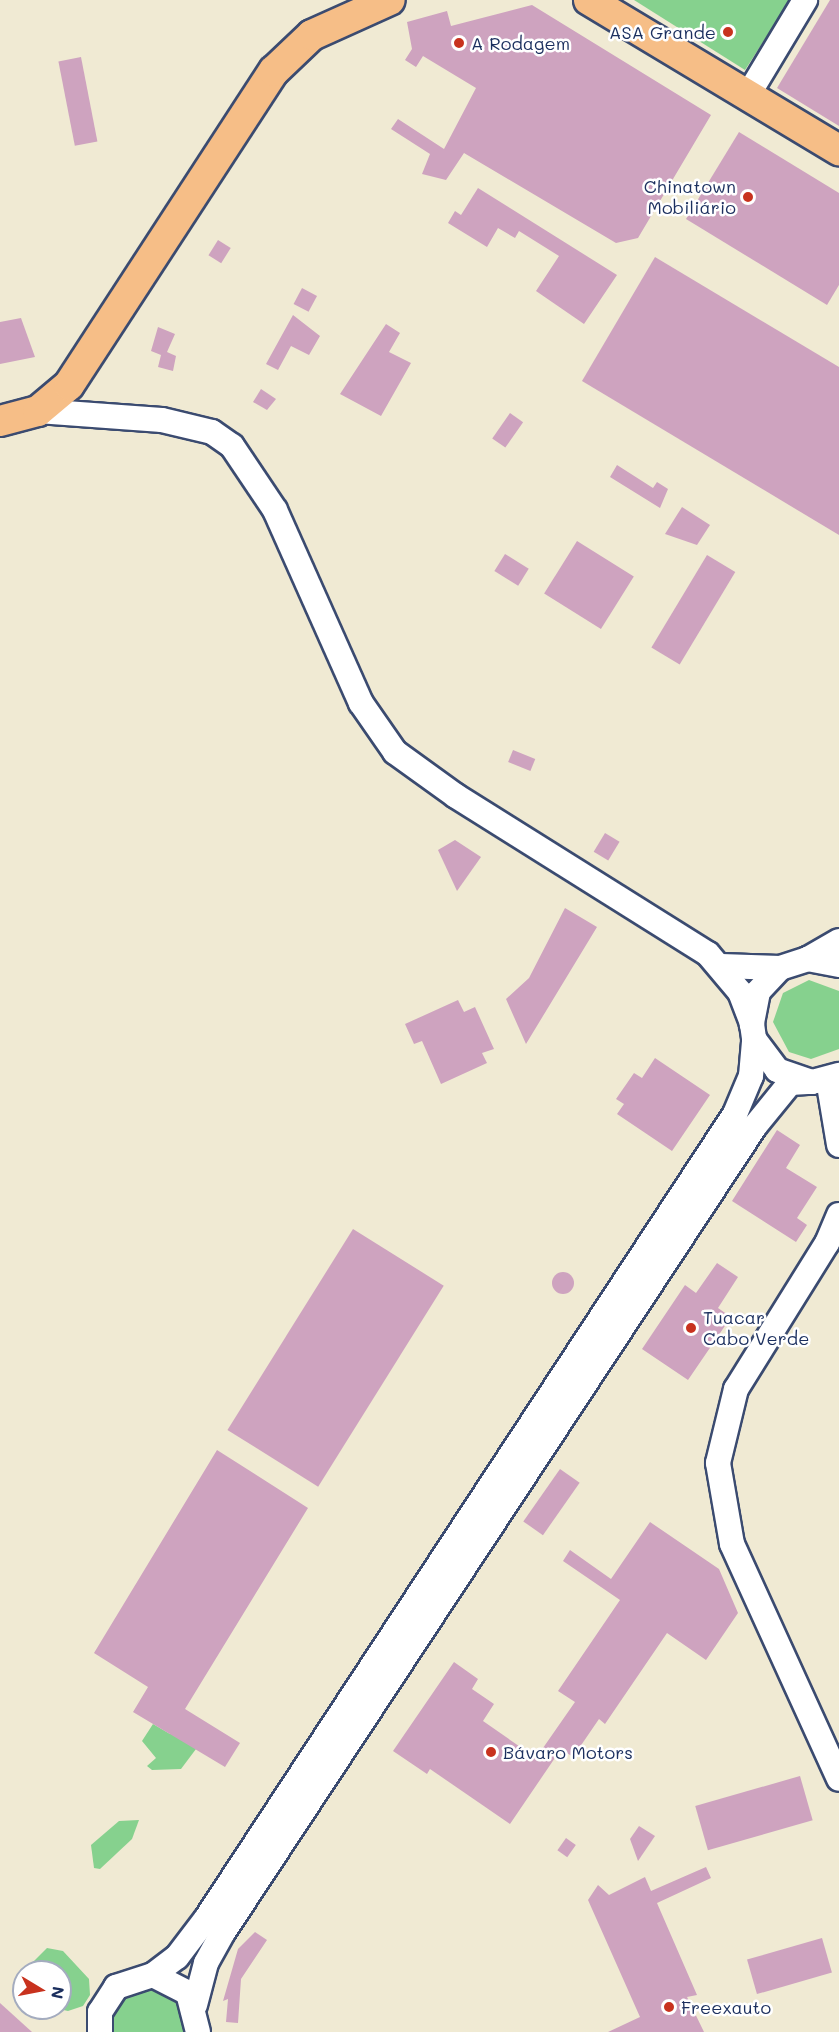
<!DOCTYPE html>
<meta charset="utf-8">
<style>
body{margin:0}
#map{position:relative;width:839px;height:2032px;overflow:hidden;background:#f0ead3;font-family:Mali,sans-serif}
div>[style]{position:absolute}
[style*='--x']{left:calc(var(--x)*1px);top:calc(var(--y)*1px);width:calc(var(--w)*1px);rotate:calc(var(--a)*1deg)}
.green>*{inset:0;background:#86d18e}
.building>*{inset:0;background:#cea3bf;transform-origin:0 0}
.round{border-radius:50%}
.roads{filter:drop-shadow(2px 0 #3b4b70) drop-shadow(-2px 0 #3b4b70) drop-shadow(0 2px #3b4b70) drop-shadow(0 -2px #3b4b70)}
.minor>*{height:24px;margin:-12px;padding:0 12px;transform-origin:12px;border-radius:12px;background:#fff}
.major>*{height:30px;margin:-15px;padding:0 15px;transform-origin:15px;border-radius:15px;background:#f6be87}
.dots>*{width:16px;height:16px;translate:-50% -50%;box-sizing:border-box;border:3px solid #fff;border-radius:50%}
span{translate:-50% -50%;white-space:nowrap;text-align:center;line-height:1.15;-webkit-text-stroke:5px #fff;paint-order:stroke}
.poi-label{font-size:18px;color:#1b2f5e}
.right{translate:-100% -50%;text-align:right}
.left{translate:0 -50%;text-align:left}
.north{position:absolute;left:12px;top:1960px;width:60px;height:60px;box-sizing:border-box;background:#fff;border:2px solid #a4acbf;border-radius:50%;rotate:100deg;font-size:16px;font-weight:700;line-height:24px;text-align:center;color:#1b2f5e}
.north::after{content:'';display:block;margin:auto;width:21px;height:27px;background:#c8321e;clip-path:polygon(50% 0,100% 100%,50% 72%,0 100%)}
</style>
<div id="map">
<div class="green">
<i style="clip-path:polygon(634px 0,790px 0,745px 70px)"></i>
<i style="clip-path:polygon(809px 980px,839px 991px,839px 1049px,811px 1059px,789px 1052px,773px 1022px,783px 993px)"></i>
<i style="clip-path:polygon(185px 1709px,196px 1749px,181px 1769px,152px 1770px,147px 1766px,156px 1758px,142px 1741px,153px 1724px,170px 1734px)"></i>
<i style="clip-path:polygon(139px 1820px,132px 1839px,100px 1869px,94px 1868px,91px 1845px,119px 1821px)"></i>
<i style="clip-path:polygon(47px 1948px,63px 1951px,89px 1979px,90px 1995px,83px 2006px,68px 2011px,54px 2008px,60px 2008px,60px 1972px,24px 1972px,24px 1990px,15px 1980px)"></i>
<i style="clip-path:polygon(152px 1988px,177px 2001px,185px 2032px,113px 2032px,113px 2016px,125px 1997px)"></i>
</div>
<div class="building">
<i style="clip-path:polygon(830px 0,839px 0,839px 126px,777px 88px)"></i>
<i style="clip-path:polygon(532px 5px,711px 115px,638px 238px,616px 243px,464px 153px,446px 180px,422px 174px,430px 154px,391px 129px,398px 119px,444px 149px,476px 88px,423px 56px,416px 67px,405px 60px,412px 49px,407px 22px,447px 11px,451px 26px)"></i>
<i style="left:81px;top:57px;width:86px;height:23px;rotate:79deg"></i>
<i style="clip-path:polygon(739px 132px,839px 193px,839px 285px,827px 305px,686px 219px)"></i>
<i style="clip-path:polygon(478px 188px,617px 275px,584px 324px,536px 291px,559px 256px,519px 231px,515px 238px,498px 228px,487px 247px,448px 223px,455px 211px,461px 215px)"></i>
<i style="left:218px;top:240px;width:15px;height:18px;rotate:32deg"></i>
<i style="clip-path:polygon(655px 257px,839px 367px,839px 535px,582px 381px)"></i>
<i style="left:302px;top:288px;width:17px;height:18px;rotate:28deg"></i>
<i style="clip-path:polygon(293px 315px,320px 336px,309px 355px,291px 346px,278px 370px,266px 364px)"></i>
<i style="clip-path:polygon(21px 318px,35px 357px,0 364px,0 322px)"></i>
<i style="clip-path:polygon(386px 324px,400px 333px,389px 352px,411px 363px,381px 416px,340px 394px)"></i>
<i style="clip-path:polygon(158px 327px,175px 334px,167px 352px,176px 356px,173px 371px,158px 367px,161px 355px,151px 351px)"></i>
<i style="clip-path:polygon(261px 389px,276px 399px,267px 410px,253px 402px)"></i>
<i style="left:510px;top:413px;width:16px;height:31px;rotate:35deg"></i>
<i style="clip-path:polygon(617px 465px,653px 488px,657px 482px,668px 489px,660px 508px,610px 477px)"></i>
<i style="clip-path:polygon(682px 507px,710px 525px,697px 545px,665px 534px)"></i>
<i style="left:577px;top:541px;width:67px;height:62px;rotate:32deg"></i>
<i style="left:505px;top:554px;width:28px;height:20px;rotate:32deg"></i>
<i style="left:707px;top:555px;width:33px;height:108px;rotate:31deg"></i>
<i style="left:513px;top:750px;width:24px;height:13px;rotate:22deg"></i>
<i style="left:605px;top:833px;width:17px;height:22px;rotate:31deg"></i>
<i style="clip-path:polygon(455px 840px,481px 857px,457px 891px,438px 850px)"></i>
<i style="clip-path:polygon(565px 908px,597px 927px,526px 1044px,506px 999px,529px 978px)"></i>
<i style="clip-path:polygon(458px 1000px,464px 1012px,475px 1007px,494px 1049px,482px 1053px,487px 1063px,441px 1084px,422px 1041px,414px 1044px,405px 1024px)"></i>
<i style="clip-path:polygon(655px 1058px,710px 1095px,672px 1151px,617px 1114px,624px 1104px,616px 1099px,634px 1073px,642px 1078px)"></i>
<i style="clip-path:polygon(777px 1130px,800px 1145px,786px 1168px,817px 1187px,797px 1218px,807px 1225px,796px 1242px,732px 1201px)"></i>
<i style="left:353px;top:1229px;width:107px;height:237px;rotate:32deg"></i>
<i style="clip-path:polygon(717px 1263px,738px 1277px,718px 1308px,731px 1317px,688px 1380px,642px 1349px,685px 1285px,696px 1293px)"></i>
<i class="round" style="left:552px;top:1272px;width:22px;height:22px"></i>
<i style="clip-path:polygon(217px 1450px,308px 1508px,185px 1709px,240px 1743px,225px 1767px,133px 1712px,148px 1687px,94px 1653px)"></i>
<i style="left:560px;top:1469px;width:24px;height:64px;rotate:35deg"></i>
<i style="clip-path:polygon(650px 1522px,719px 1569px,738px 1613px,706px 1660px,667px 1633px,605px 1724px,599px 1719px,573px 1757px,561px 1749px,510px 1824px,430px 1769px,427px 1774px,393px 1751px,454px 1662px,478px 1679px,472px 1689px,494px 1704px,483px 1721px,536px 1758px,575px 1702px,558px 1691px,620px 1600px,563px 1561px,570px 1550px,611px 1579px)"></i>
<i style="left:800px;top:1776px;width:46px;height:109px;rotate:74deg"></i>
<i style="clip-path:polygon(639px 1826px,655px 1836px,638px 1861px,630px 1839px)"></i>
<i style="left:566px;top:1838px;width:12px;height:15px;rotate:35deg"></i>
<i style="clip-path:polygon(706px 1867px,711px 1878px,657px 1903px,697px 1995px,687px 1997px,704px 2032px,608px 2032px,640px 2017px,588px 1900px,598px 1885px,609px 1895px,645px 1877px,651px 1891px)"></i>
<i style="clip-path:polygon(255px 1932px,267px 1940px,241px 1979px,238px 2023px,226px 2022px,228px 1999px,223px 2001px,238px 1949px)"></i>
<i style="left:822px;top:1938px;width:36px;height:78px;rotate:74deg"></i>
<i style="clip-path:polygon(0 2003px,32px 2032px,0 2032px)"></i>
</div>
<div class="roads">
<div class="minor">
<i style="--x:748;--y:95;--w:111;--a:-59"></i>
<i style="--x:38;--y:411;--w:124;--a:4.2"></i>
<i style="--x:162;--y:420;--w:51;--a:13.5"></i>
<i style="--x:212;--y:432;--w:24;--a:35"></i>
<i style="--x:232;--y:446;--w:77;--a:56.1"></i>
<i style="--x:275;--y:510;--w:211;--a:66"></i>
<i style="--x:361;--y:703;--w:60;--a:55.2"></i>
<i style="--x:395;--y:752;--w:75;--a:35.8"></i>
<i style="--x:456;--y:796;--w:297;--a:32.1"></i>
<i style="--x:708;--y:954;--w:50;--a:49.9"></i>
<i style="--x:740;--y:992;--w:34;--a:69"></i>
<i style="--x:808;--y:959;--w:36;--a:-30"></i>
<i style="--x:839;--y:965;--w:32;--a:-169"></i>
<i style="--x:808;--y:959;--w:29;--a:162"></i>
<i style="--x:780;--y:968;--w:33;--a:133"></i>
<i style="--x:758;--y:992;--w:33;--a:101"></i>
<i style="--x:752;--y:1024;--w:15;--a:82"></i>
<i style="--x:754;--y:1039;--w:39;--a:53"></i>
<i style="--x:777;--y:1070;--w:37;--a:19"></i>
<i style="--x:812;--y:1082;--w:28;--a:-15"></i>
<i style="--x:721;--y:966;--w:59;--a:1.9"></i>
<i style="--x:828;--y:1079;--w:67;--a:80.5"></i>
<i style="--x:839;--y:1215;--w:30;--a:113"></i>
<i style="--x:827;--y:1243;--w:172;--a:121.9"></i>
<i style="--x:736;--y:1389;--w:76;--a:103.7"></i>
<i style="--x:718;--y:1463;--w:82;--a:80.2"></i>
<i style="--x:732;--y:1544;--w:258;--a:65.5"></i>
<i style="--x:153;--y:1975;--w:30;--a:-37"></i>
<i style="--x:177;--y:1957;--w:48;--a:-52.7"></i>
<i style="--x:206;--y:1919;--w:963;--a:-56.69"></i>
<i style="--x:735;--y:1114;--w:41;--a:-67.2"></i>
<i style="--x:751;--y:1076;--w:37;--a:-85"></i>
<i style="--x:195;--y:2005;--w:43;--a:-75.3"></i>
<i style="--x:206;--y:1963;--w:37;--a:-61"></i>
<i style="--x:224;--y:1931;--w:964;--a:-56.59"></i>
<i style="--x:755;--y:1126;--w:55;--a:-50.9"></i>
<i style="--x:790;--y:1083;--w:22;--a:-3"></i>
<i style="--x:100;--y:2032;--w:20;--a:-90"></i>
<i style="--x:100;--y:2012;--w:30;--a:-57"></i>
<i style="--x:116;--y:1987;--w:39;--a:-18"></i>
<i style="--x:153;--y:1975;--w:39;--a:27"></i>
<i style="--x:188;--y:1993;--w:40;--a:75.6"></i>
</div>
<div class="major">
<i style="--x:589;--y:0;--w:292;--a:31"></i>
<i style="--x:0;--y:421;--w:39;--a:-15"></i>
<i style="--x:38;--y:411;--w:40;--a:-40"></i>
<i style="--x:69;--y:385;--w:375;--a:-56.9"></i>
<i style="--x:274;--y:71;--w:52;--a:-43.5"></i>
<i style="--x:312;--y:35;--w:85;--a:-24.2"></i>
</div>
</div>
<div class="dots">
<i style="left:728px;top:32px;background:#c8321e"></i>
<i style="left:459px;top:43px;background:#c8321e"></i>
<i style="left:748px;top:197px;background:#c8321e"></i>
<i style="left:691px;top:1328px;background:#c8321e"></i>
<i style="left:491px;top:1752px;background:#c8321e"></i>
<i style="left:669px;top:2007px;background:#c8321e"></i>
</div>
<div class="poi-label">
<span class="right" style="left:716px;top:32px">ASA Grande</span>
<span class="left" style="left:471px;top:43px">A Rodagem</span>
<span class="right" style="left:736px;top:197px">Chinatown<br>Mobiliário</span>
<span class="left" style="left:703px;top:1328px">Tuacar<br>Cabo Verde</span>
<span class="left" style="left:503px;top:1752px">Bávaro Motors</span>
<span class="left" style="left:681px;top:2007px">Freexauto</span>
</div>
<div class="north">N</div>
</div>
